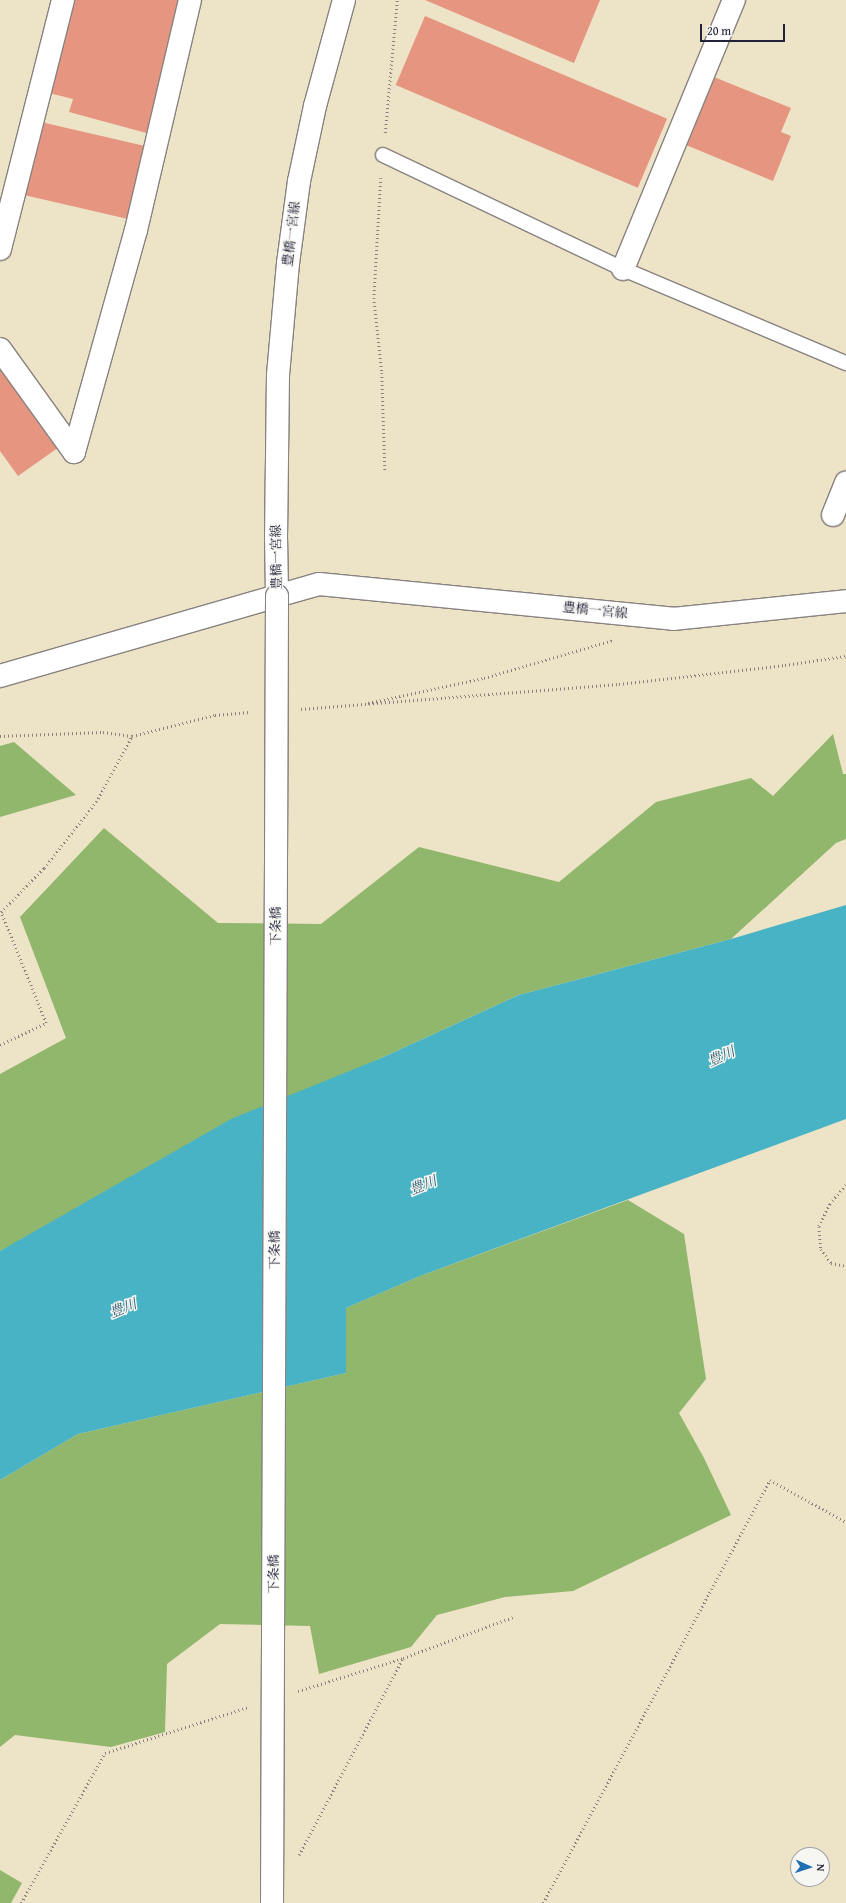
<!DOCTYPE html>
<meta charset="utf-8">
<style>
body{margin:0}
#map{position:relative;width:846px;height:1903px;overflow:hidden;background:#ede3c6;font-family:"Gentium Book Plus","Noto Serif JP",serif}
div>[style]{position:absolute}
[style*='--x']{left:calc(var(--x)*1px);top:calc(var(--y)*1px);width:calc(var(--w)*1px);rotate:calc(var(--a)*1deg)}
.forest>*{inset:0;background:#91b76c}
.water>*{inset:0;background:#47b3c4}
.building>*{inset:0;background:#e69581;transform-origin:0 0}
.path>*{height:2.5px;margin-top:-1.25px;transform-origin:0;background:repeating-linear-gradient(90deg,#888280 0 1px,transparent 0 4px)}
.roads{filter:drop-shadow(1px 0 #888280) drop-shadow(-1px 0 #888280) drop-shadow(0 1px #888280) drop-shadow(0 -1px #888280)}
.lane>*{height:14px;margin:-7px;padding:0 7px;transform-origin:7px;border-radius:7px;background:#fff}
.street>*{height:22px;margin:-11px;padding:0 11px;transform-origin:11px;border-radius:11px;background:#fff}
.secondary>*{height:22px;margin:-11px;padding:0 11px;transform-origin:11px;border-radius:11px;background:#fff}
.bridges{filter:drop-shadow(1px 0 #888280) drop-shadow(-1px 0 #888280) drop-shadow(0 1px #888280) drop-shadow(0 -1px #888280)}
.secondary-bridge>*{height:22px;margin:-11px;padding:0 11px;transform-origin:11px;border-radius:11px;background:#fff}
span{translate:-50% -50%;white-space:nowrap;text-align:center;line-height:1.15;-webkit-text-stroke:3px #f6f6f2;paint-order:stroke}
.street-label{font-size:13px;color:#22223b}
.water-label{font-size:14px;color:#315c72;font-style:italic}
.north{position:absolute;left:790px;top:1847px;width:40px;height:40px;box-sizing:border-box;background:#f6f6f2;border:1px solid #a1a1a9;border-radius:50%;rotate:93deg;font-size:11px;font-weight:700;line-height:16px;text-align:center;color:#22223b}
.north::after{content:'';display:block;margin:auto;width:14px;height:18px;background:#1f6fb2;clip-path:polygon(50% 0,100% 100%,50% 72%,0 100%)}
.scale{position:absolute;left:700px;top:24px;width:85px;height:18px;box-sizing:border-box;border:2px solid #22223b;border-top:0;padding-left:5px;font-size:12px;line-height:14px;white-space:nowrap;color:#22223b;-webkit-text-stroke:3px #f6f6f2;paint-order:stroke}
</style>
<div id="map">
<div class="forest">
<i style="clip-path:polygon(833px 734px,843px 774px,846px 774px,846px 839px,836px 843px,731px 939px,519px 995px,379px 1059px,0 1251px,0 1074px,66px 1038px,20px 917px,104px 828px,218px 923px,321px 924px,419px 847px,559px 882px,656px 802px,751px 778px,773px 796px)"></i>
<i style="clip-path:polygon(14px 742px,76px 795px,0 817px,0 746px)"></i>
<i style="clip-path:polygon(628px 1200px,684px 1234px,706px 1379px,679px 1413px,704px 1458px,731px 1515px,573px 1591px,505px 1597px,437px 1615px,411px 1647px,319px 1674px,310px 1626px,220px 1624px,167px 1664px,165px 1732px,111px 1747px,15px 1735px,0 1747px,0 1480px,78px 1434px,346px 1373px,346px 1308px,420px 1276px)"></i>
<i style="clip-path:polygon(0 1870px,22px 1883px,11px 1903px,0 1903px)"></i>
</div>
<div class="water">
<i style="clip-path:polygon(846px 905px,846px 1119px,420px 1276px,346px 1308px,346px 1373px,78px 1434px,0 1480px,0 1251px,231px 1119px,379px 1059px,519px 995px,731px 939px)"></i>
</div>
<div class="building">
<i style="clip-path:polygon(69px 0,185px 0,150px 134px,69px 112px,73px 99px,45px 92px)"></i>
<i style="clip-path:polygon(425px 0,600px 0,574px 63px)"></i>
<i style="left:425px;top:16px;width:263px;height:75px;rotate:23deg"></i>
<i style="clip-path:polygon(714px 77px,791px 108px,781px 132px,791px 136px,773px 181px,686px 145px)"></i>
<i style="left:41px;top:122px;width:111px;height:75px;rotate:13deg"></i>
<i style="clip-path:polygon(0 362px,59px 447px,18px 476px,0 451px)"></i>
</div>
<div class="path">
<i style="--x:385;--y:133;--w:134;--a:-84.8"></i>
<i style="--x:381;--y:178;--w:120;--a:93.3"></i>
<i style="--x:374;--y:298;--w:75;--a:83.9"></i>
<i style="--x:382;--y:373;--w:98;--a:88.2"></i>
<i style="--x:368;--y:703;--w:119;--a:-12.2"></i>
<i style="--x:484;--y:678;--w:134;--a:-16.4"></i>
<i style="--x:301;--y:709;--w:319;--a:-4.5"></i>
<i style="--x:619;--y:684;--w:167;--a:-6.5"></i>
<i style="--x:785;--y:665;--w:62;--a:-8.4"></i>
<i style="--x:0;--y:736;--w:103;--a:-2.2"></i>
<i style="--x:103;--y:732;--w:29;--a:8"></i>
<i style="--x:132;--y:736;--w:86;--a:-14.2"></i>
<i style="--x:215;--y:715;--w:35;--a:-5"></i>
<i style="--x:0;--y:1045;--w:51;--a:-25.6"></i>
<i style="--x:46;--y:1023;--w:120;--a:-112.1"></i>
<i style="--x:1;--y:912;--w:62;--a:-45.7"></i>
<i style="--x:44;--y:868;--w:84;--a:-51.8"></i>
<i style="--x:96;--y:802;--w:75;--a:-61.4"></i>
<i style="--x:846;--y:1185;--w:25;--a:130"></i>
<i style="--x:830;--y:1204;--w:25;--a:116"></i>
<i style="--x:819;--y:1227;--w:22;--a:85"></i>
<i style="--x:821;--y:1249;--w:17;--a:54"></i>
<i style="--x:831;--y:1263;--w:15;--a:11"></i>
<i style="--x:298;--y:1691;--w:110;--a:-17.4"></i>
<i style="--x:403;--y:1658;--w:117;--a:-20.4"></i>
<i style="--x:299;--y:1855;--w:223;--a:-62.2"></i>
<i style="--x:21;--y:1903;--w:172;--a:-60.8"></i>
<i style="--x:105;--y:1753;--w:150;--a:-17.8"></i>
<i style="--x:543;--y:1903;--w:480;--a:-61.8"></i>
<i style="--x:770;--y:1480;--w:87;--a:28.9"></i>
</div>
<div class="roads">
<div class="lane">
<i style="--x:383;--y:155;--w:266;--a:25.4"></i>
<i style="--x:623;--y:269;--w:242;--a:22.9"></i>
</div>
<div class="street">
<i style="--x:0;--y:249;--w:257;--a:-75.8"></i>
<i style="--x:623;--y:269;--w:291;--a:-67.6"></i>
<i style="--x:0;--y:349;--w:127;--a:54.3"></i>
<i style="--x:74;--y:452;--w:230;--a:-74.4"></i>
<i style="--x:136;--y:230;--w:236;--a:-76.8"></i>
<i style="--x:833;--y:515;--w:35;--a:-68"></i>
<i style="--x:0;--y:676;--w:288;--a:-16.1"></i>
</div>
<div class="secondary">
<i style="--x:344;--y:0;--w:110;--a:105.3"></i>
<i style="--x:315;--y:106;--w:77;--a:102"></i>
<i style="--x:299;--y:181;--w:83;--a:97.6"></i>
<i style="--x:288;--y:263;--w:112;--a:95.1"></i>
<i style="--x:278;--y:375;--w:161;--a:90.7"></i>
<i style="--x:276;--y:536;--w:60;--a:89"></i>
<i style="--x:277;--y:596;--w:44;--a:-15.9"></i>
<i style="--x:319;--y:584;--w:356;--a:5.6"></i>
<i style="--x:673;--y:619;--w:174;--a:-5.9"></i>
</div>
</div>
<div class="bridges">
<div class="secondary-bridge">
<i style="--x:272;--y:1903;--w:1307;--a:-89.78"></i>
</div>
</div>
<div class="street-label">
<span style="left:292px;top:234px;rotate:-83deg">豊橋一宮線</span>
<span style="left:277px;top:557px;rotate:-91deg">豊橋一宮線</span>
<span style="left:595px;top:611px;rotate:6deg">豊橋一宮線</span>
<span style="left:276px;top:926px;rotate:-90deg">下条橋</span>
<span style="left:275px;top:1250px;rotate:-90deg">下条橋</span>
<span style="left:274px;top:1574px;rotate:-90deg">下条橋</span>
</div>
<div class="water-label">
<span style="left:721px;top:1056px;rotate:-24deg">豊川</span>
<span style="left:423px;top:1185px;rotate:-22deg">豊川</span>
<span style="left:123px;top:1308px;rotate:-22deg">豊川</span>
</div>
<div class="north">N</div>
<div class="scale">20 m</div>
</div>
